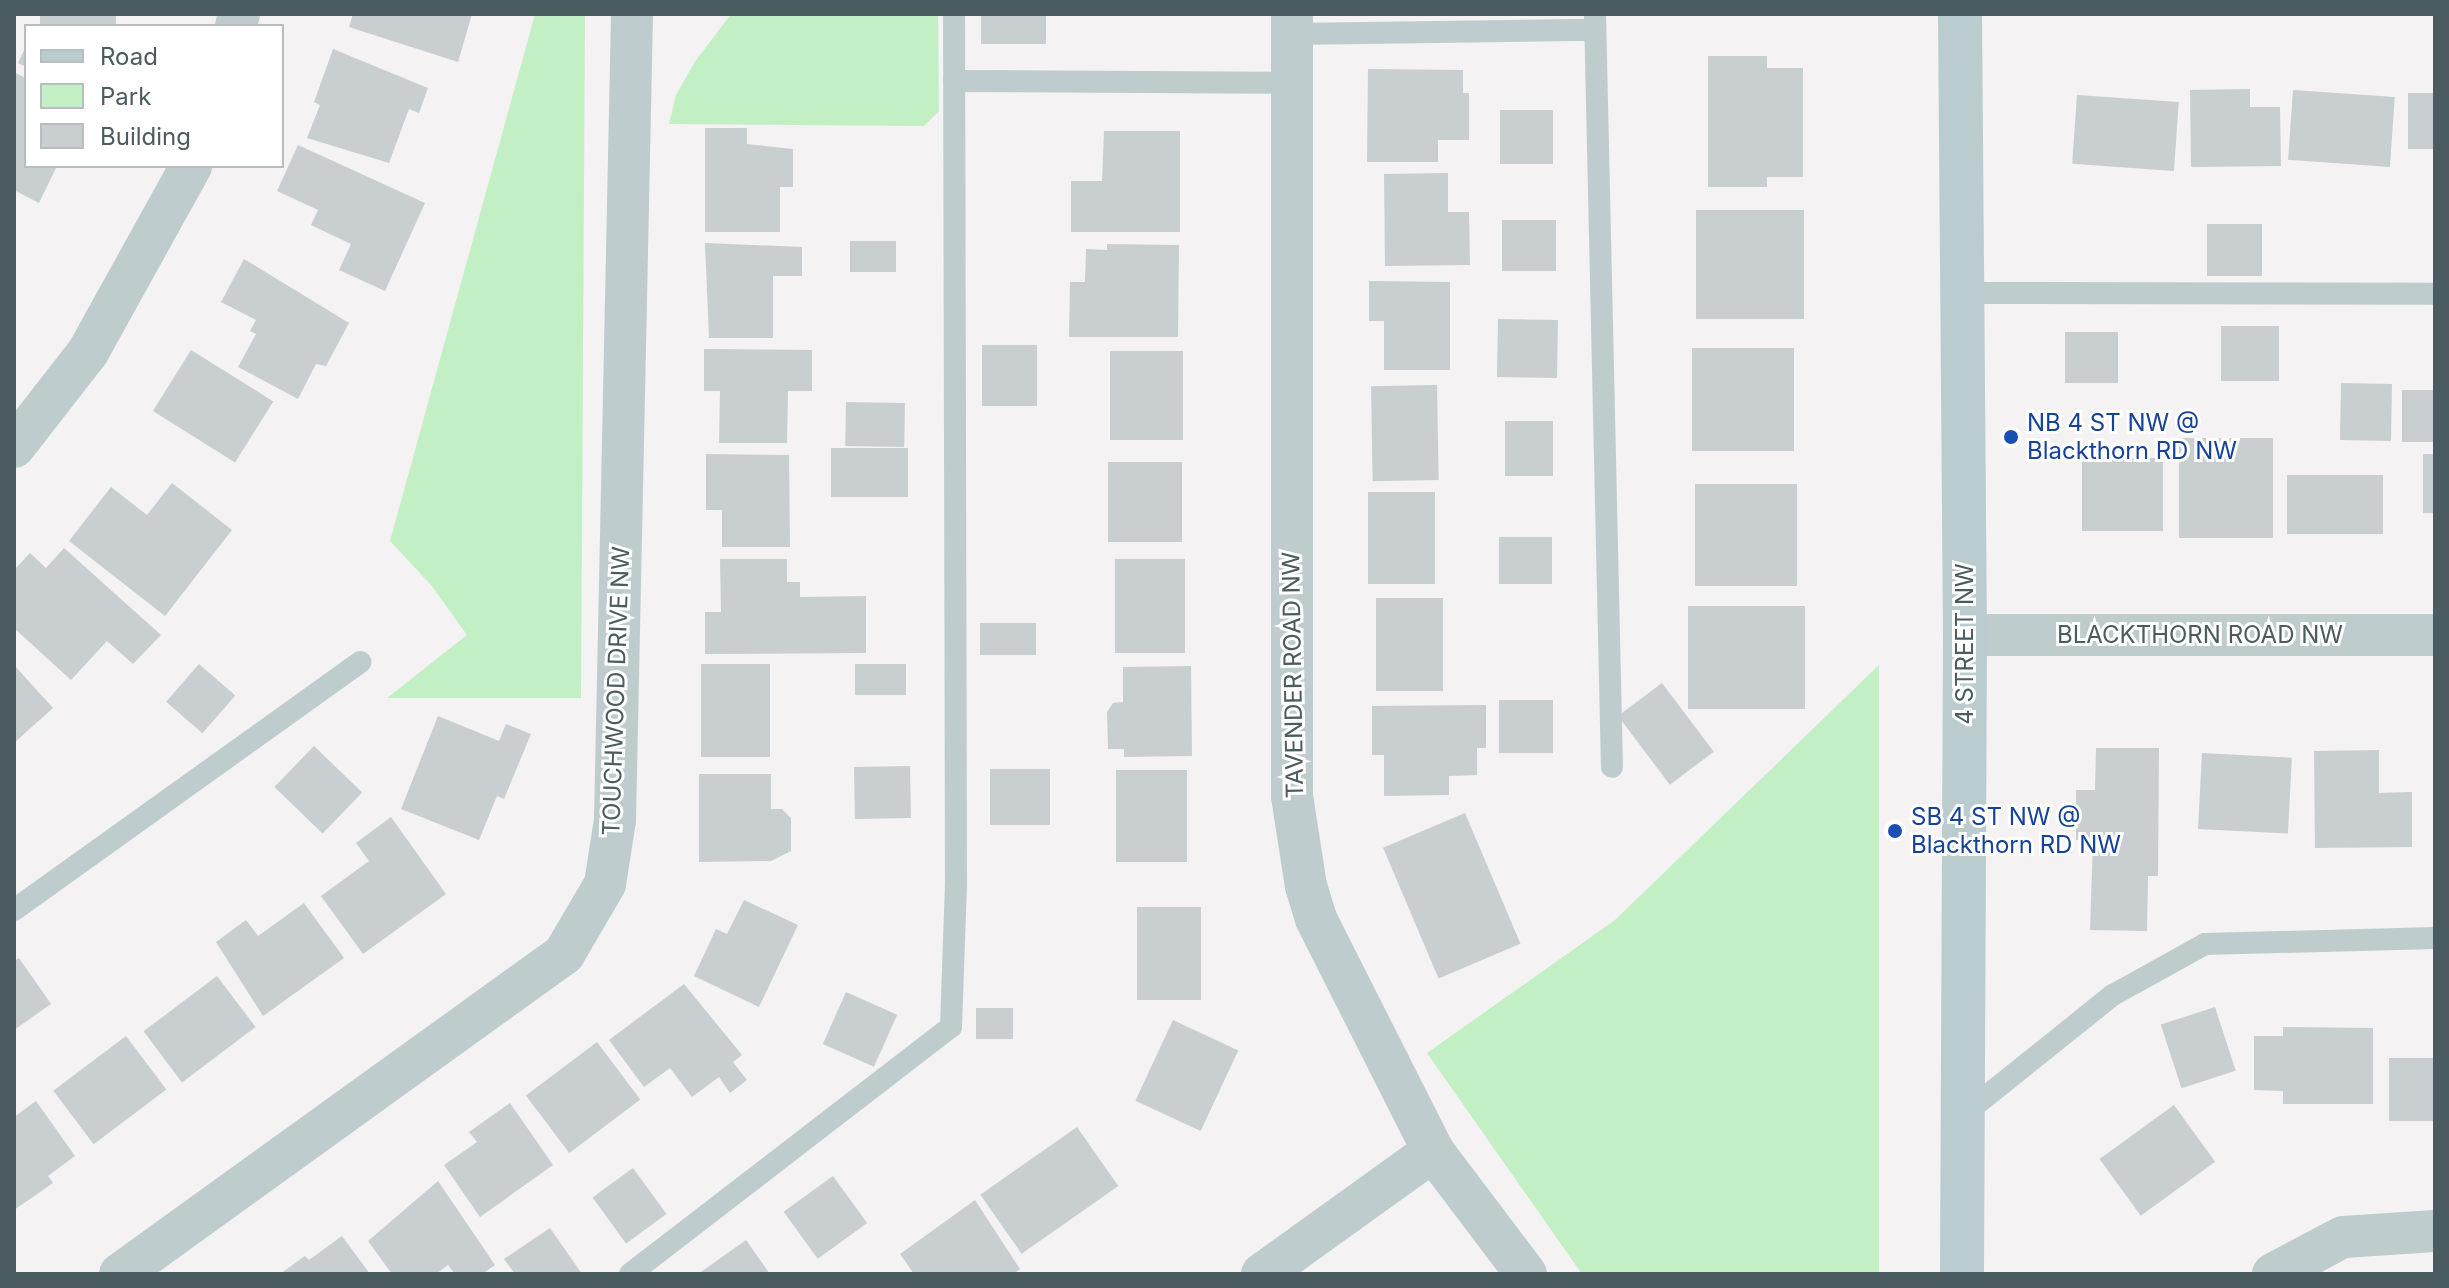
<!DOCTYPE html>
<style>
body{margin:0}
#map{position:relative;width:2449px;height:1288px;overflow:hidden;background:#f4f2f2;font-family:Inter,sans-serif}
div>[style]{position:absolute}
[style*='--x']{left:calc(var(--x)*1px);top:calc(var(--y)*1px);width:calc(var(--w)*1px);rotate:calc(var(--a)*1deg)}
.green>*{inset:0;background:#c3efc5}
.building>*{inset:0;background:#c9ced1;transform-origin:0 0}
.service>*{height:22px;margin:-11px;padding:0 11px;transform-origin:11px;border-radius:11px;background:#becccd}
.minor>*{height:42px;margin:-21px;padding:0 21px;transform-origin:21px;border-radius:21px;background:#becccd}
.secondary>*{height:44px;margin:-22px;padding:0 22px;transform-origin:22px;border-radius:22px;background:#bbcccf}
.dots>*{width:22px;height:22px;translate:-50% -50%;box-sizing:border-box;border:4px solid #fff;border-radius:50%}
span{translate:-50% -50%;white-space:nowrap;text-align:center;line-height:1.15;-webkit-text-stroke:6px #fff;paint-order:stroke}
.transit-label{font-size:24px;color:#164399}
.left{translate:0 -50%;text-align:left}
.street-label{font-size:24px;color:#4a5c5f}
.frame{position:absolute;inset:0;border:16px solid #4a5c5f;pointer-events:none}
.legend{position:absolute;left:24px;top:24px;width:260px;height:144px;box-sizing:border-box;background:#fff;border:2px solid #b7bebf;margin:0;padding:10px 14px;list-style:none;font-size:24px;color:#4a5c5f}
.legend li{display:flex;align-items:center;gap:16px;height:40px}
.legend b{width:40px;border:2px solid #b7bebf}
</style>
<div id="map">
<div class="green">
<i style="clip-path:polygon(535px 14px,585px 14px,581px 698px,387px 698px,467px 635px,431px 585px,390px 541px)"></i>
<i style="clip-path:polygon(731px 14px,938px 14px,939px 111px,924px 126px,669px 124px,676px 95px,694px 63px)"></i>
<i style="clip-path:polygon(1879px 665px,1879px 1274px,1582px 1274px,1427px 1053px,1615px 920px)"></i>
</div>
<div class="building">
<i style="left:40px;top:14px;width:76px;height:13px"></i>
<i style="clip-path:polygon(353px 14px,472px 14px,458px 62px,349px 27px)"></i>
<i style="left:981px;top:14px;width:65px;height:30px"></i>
<i style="clip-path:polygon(26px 46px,26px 67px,18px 63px)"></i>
<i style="clip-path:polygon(333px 49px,428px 88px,419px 113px,409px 109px,389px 163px,307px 138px,320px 105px,314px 102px)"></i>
<i style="clip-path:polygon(1708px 56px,1767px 56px,1767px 68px,1803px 68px,1803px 177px,1767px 177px,1767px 187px,1708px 187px)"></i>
<i style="clip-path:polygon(1368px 69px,1463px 70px,1463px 93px,1469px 93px,1469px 140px,1438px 140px,1438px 162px,1367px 162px)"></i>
<i style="clip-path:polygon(14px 72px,26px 78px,26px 166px,57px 166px,39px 203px,14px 190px)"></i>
<i style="clip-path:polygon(2250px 89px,2250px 107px,2280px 107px,2281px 166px,2191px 167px,2190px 90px)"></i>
<i style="left:2293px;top:90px;width:102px;height:70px;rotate:4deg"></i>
<i style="left:2408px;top:93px;width:27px;height:56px"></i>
<i style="left:2077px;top:95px;width:102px;height:69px;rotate:4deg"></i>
<i style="left:1553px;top:110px;width:54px;height:53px;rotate:90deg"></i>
<i style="clip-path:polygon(705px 128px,747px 128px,747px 144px,793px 149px,793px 187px,780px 187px,780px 232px,705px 232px)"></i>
<i style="clip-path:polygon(1104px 131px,1180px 131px,1180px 232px,1071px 232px,1071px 181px,1102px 181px)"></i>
<i style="clip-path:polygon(298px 145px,425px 203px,385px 291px,339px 270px,351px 244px,311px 225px,318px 210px,277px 191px)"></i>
<i style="clip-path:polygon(1448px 173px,1448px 212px,1469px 212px,1470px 265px,1385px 266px,1384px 174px)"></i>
<i style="left:1804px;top:210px;width:109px;height:108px;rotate:90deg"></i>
<i style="left:1502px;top:220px;width:54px;height:51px"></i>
<i style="left:2207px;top:224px;width:55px;height:52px"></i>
<i style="left:850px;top:241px;width:46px;height:31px"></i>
<i style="clip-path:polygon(705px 243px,802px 247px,802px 276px,773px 276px,773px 338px,709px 338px)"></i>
<i style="clip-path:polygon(1107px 244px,1179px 245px,1178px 337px,1069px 337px,1070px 282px,1085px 282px,1086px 249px,1107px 250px)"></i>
<i style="clip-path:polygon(244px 259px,349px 323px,326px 366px,316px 364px,298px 399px,238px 367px,256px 334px,250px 331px,256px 320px,221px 302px)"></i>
<i style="clip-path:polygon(1369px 281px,1450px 282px,1450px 370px,1384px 370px,1384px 321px,1369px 321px)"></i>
<i style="left:1498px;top:319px;width:60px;height:58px;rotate:1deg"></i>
<i style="left:2221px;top:326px;width:58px;height:55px"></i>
<i style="left:2065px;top:332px;width:53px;height:51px"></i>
<i style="left:982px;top:345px;width:55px;height:61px"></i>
<i style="left:1692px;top:348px;width:102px;height:103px"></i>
<i style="clip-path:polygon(704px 349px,812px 350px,812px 391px,788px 391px,787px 443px,719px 443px,720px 391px,704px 391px)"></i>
<i style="left:191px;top:350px;width:97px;height:72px;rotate:32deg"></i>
<i style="left:1110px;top:351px;width:73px;height:89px"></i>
<i style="left:2341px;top:383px;width:51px;height:57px;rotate:1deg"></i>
<i style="left:1437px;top:385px;width:95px;height:66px;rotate:89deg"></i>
<i style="left:2402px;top:390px;width:33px;height:52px"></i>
<i style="left:846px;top:402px;width:59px;height:44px;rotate:1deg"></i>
<i style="left:1505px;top:421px;width:48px;height:55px"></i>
<i style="left:2179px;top:438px;width:94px;height:100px"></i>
<i style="left:831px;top:448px;width:77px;height:49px"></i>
<i style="clip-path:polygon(706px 454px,789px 455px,790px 547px,722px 547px,722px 510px,706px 510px)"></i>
<i style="left:2423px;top:454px;width:12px;height:59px"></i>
<i style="left:2082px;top:458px;width:81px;height:73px"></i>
<i style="left:1108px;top:462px;width:74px;height:80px"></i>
<i style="left:2383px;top:475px;width:59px;height:96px;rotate:90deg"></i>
<i style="clip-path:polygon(172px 483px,232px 530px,165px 616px,69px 541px,111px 487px,147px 515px)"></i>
<i style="left:1695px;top:484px;width:102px;height:102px"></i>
<i style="left:1368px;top:492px;width:67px;height:92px"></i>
<i style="left:1499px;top:537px;width:53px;height:47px"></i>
<i style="clip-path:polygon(64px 548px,161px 635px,133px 664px,107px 641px,71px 680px,14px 628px,14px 570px,30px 553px,46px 568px)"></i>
<i style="clip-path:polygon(720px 559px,787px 559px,787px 582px,800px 582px,800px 597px,866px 596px,866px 653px,705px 654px,705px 612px,721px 612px)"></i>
<i style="left:1115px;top:559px;width:70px;height:94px"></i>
<i style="left:1376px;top:598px;width:67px;height:93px"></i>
<i style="left:1688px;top:606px;width:117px;height:103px"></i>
<i style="left:980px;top:623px;width:56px;height:32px"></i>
<i style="left:199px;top:664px;width:48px;height:50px;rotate:41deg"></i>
<i style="left:701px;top:664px;width:69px;height:93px"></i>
<i style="left:855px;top:664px;width:51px;height:31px"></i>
<i style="clip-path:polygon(14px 665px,53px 708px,14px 743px)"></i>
<i style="clip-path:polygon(1191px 666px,1192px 756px,1124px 757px,1124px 749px,1108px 749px,1107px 712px,1113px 703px,1123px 702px,1123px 667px)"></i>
<i style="left:1662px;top:683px;width:86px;height:55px;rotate:53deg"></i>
<i style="left:1553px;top:700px;width:53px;height:54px;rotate:90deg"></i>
<i style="clip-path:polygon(1486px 705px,1486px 748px,1477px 748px,1477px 775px,1449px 776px,1449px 795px,1384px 796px,1384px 755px,1372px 755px,1372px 706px)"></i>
<i style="clip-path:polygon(438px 716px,499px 741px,506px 724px,531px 734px,504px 799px,497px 796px,479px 840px,401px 809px)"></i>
<i style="left:314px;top:746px;width:67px;height:57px;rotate:44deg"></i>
<i style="clip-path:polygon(2096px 748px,2159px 748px,2158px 876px,2148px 876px,2147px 931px,2090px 930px,2093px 840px,2076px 840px,2076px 790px,2095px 790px)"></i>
<i style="clip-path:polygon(2379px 750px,2379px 793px,2412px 792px,2412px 847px,2315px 848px,2314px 751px)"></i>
<i style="left:2202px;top:753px;width:90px;height:76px;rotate:3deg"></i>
<i style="left:910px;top:766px;width:52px;height:56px;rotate:89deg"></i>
<i style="left:990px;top:769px;width:60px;height:56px"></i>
<i style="left:1116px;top:770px;width:71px;height:92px"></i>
<i style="clip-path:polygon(699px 774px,771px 774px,771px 809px,782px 809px,791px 818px,791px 851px,771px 861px,699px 862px)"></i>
<i style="left:1465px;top:813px;width:142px;height:89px;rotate:67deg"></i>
<i style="clip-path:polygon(391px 817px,446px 894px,363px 954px,321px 896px,369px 861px,356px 843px)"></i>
<i style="clip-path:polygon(744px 900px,798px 925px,759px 1007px,694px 976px,716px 929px,727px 934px)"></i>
<i style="clip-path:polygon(304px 903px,344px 958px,263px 1016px,216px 942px,246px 920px,258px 936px)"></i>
<i style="left:1137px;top:907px;width:64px;height:93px"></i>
<i style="clip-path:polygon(19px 958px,51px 1004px,14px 1030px,14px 961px)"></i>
<i style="left:217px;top:976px;width:64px;height:92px;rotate:53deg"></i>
<i style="clip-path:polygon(684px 984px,742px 1055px,733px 1062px,747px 1080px,730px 1093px,719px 1077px,692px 1097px,670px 1068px,644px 1087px,609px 1040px)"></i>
<i style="left:846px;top:992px;width:56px;height:57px;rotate:24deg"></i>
<i style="left:2215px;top:1007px;width:67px;height:57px;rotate:72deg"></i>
<i style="left:976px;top:1008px;width:37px;height:31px"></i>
<i style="left:1173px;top:1020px;width:72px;height:89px;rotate:25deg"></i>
<i style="clip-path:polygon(2283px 1027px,2373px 1028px,2373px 1104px,2283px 1104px,2283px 1091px,2254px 1090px,2254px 1036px,2283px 1036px)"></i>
<i style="left:126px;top:1036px;width:67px;height:91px;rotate:53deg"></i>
<i style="left:597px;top:1042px;width:72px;height:89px;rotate:53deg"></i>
<i style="left:2389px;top:1058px;width:46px;height:63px"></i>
<i style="clip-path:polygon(36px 1101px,75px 1156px,48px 1176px,53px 1183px,14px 1210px,14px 1117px)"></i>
<i style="clip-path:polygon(510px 1103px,553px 1165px,480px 1217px,444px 1165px,477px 1142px,469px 1132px)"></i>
<i style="left:2174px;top:1105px;width:70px;height:92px;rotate:54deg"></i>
<i style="left:1077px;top:1127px;width:72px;height:118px;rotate:55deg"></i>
<i style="left:633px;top:1168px;width:57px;height:50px;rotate:54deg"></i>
<i style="left:833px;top:1176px;width:58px;height:61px;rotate:54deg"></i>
<i style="clip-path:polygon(438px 1181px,495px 1265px,482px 1274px,455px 1274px,448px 1265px,436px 1274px,392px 1274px,368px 1241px)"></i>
<i style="clip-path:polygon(975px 1200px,1020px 1269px,1013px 1274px,914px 1274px,900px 1254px)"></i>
<i style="clip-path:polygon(550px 1228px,582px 1274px,515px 1274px,504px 1259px)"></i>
<i style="clip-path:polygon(342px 1236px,370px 1274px,280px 1274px,305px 1256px,309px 1260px)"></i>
<i style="clip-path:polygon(746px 1240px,770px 1274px,698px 1274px)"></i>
</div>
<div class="service">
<i style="--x:1595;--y:14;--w:753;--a:88.71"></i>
<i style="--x:1292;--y:34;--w:303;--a:-0.8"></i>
<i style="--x:954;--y:81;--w:338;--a:0.3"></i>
<i style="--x:1965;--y:293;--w:470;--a:0.1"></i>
<i style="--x:14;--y:910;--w:426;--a:-35.6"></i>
<i style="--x:1963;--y:1115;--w:192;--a:-38.7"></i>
<i style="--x:2113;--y:995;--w:105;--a:-29"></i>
<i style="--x:2205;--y:944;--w:230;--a:-1.5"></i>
<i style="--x:630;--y:1274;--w:405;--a:-37.6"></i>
<i style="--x:951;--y:1027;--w:143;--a:-88"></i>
<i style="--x:956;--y:884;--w:870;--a:-90.13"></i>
</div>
<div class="minor">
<i style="--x:1292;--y:14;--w:782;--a:90"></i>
<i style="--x:1292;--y:796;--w:91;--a:81.2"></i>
<i style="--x:1306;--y:886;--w:34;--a:73"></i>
<i style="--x:1316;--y:919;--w:260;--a:63.2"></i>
<i style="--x:1433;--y:1151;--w:154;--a:52.9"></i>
<i style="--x:236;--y:26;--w:12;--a:-76"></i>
<i style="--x:14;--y:447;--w:120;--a:-52.1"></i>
<i style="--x:88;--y:352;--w:213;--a:-61"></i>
<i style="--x:1965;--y:635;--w:470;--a:0"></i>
<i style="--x:120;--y:1274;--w:547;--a:-35.78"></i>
<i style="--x:564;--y:954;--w:81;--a:-59.6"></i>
<i style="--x:605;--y:884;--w:65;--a:-81.1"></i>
<i style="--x:615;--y:820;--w:806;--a:-88.79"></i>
<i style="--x:1262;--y:1274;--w:211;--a:-35.7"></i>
<i style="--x:2273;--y:1274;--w:79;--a:-27.9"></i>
<i style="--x:2343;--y:1237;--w:92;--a:-3.7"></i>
</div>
<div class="secondary">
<i style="--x:1960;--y:14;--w:621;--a:89.54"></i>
<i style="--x:1965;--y:635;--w:639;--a:90.27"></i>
</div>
<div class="dots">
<i style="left:2011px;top:437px;background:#1a4fb4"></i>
<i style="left:1895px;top:831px;background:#1a4fb4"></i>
</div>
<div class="transit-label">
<span class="left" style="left:2027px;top:437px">NB 4 ST NW @<br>Blackthorn RD NW</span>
<span class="left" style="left:1911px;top:831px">SB 4 ST NW @<br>Blackthorn RD NW</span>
</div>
<div class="street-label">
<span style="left:2200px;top:635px">BLACKTHORN ROAD NW</span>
<span style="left:1965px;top:644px;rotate:-90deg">4 STREET NW</span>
<span style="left:1293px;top:675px;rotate:-91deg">TAVENDER ROAD NW</span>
<span style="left:616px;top:691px;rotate:-88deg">TOUCHWOOD DRIVE NW</span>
</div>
<div class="frame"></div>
<ul class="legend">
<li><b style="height:10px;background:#bbcccf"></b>Road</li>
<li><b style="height:22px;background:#c3efc5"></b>Park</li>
<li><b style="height:22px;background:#c9ced1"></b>Building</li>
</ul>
</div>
